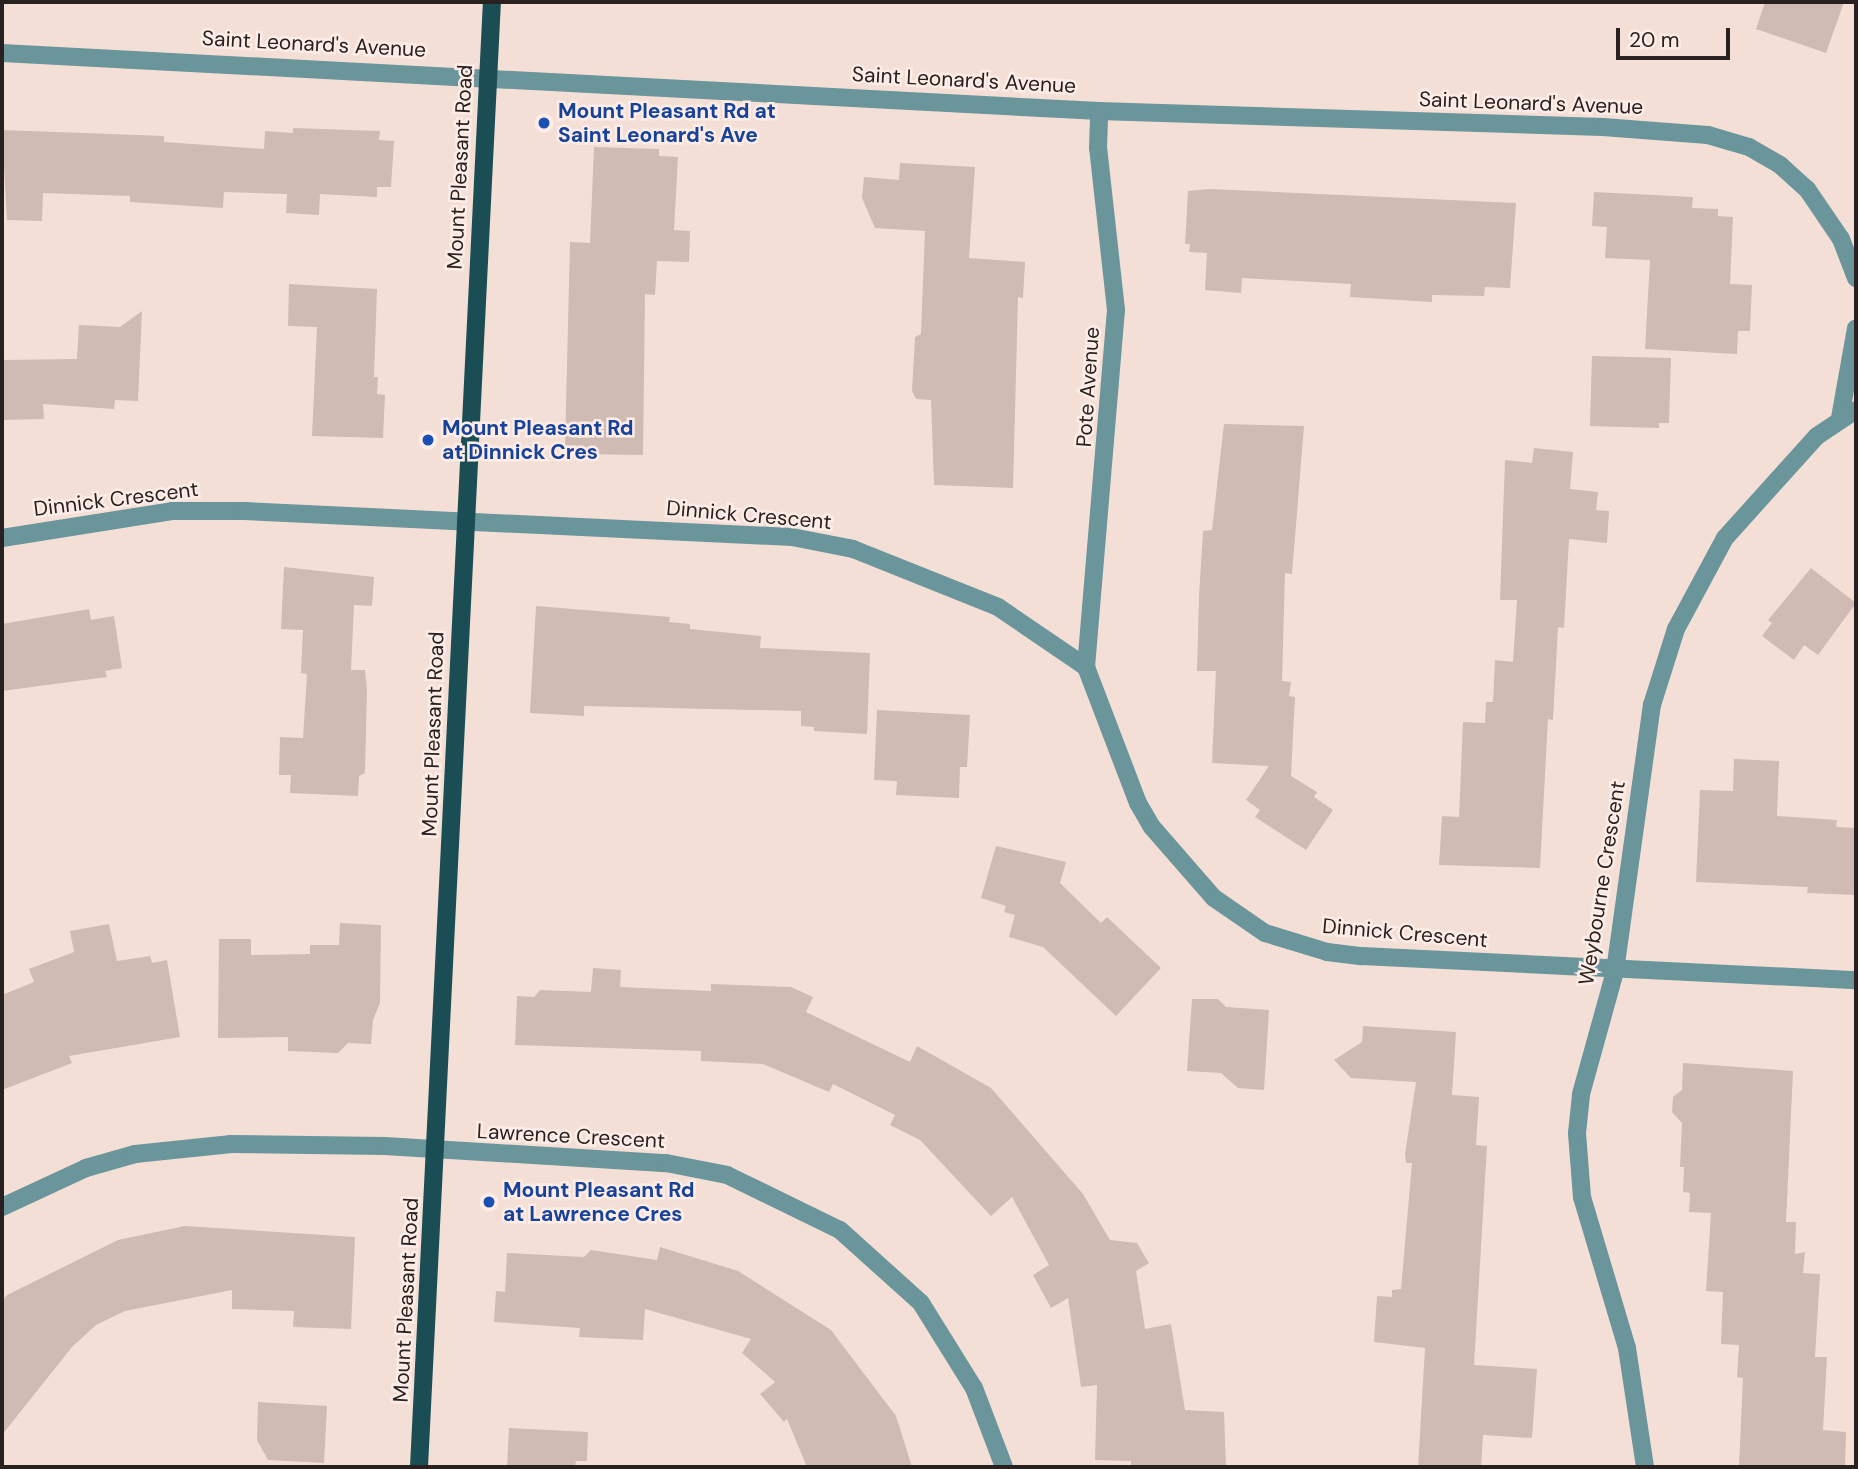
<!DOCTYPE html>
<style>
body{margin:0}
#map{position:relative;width:1858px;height:1469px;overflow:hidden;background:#f4dfd7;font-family:"DM Sans",sans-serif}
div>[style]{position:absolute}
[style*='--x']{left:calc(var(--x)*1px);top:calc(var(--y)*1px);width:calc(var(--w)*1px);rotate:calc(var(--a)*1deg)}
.building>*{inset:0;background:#cfbbb3}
.minor>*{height:18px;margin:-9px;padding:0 9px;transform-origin:9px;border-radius:9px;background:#6a959b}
.major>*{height:18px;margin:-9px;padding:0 9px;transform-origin:9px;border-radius:9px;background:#1b4e54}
.dots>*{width:19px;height:19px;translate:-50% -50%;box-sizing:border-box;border:4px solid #feede7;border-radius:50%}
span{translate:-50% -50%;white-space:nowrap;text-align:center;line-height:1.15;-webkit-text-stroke:5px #feede7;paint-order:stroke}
.street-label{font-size:21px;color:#29211f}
.transit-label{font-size:21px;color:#164399;font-weight:700}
.left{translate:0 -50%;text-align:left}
.frame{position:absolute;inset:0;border:4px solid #29211f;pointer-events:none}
.scale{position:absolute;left:1616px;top:28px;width:114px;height:32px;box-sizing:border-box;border:4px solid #29211f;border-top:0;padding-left:9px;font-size:21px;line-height:24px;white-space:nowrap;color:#29211f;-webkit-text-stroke:5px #feede7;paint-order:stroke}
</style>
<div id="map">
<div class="building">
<i style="clip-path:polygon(1765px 2px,1844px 2px,1826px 53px,1756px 29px)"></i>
<i style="clip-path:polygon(293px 128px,380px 131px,379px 140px,394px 141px,391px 187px,377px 187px,377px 197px,320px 194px,319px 215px,286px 213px,287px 194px,224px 192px,223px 208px,130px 202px,130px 196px,43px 193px,42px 221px,7px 220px,2px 130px,164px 136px,164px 142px,264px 149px,265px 131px,293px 133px)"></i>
<i style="clip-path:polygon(594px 147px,659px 149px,659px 156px,678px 157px,674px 230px,690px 231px,689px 262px,657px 261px,655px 295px,645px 294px,643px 455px,575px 454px,575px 449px,565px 448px,570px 242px,590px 243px)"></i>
<i style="clip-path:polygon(900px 163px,975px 167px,969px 258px,1025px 262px,1023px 298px,1018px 297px,1013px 488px,934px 485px,931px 400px,916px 399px,912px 391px,915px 337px,921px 334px,925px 231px,875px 228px,862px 198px,864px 177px,899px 180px)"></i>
<i style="clip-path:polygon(1209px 189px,1516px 203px,1510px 288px,1485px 287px,1484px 296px,1432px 295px,1432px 302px,1350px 297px,1351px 284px,1242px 278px,1241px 293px,1205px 290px,1207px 253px,1189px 252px,1190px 244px,1185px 244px,1188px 191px)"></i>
<i style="clip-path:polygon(1594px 192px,1693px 197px,1692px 208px,1718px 209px,1718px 216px,1733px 217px,1730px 284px,1752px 285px,1750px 331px,1738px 331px,1737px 354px,1645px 349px,1650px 260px,1605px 258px,1607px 227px,1592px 226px)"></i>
<i style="clip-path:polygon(289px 284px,377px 289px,374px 377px,378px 377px,377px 394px,385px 395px,383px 438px,312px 436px,317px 327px,288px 326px)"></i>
<i style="clip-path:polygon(142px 311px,138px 401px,115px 400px,114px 409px,43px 404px,44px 419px,2px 420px,2px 360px,77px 359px,79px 325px,120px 327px)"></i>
<i style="clip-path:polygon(1592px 356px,1671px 358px,1669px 423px,1659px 423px,1659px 428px,1590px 426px)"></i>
<i style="clip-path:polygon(1224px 424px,1304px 426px,1292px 574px,1285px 573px,1282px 681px,1291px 682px,1289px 696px,1295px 697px,1291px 776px,1317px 792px,1314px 797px,1333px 810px,1306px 850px,1255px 817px,1260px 810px,1246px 800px,1269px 766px,1212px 763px,1216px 671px,1197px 671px,1199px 596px,1203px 531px,1212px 530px)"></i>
<i style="clip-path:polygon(1534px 448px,1573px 452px,1570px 489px,1598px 492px,1596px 510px,1609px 511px,1607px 543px,1569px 539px,1564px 628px,1558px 627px,1553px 720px,1548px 719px,1540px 868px,1439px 865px,1442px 816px,1459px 817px,1463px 722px,1485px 723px,1486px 702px,1493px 702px,1495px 660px,1513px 662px,1517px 600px,1500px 600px,1505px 460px,1532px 463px)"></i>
<i style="clip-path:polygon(284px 567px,374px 577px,372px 606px,354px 605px,351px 670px,365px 670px,367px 689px,365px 773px,359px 776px,358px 796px,290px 793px,291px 775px,279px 775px,280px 737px,303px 738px,307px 674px,301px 673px,303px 630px,281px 629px)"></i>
<i style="clip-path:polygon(1811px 568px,1856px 603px,1818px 655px,1804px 645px,1794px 660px,1762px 636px,1772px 623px,1768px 620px)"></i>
<i style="clip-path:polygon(536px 606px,670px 617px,669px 622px,690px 624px,690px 629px,761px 636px,760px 648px,870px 653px,867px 734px,814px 731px,814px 727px,801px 726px,801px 711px,584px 706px,584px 716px,530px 713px)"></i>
<i style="clip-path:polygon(89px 609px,91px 620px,114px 616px,122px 668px,105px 671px,107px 677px,2px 691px,2px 624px)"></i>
<i style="clip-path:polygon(877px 710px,970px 715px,967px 767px,960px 767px,959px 798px,896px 795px,897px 781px,874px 780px)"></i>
<i style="clip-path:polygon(1734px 759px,1779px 761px,1777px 816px,1837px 820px,1836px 827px,1856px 828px,1856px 895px,1807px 893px,1808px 887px,1696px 882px,1700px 790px,1733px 791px)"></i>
<i style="clip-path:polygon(996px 846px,1066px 862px,1060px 883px,1101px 923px,1107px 917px,1161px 968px,1116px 1016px,1043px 947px,1009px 937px,1015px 915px,1004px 912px,1006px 906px,981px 898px)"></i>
<i style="clip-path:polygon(340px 923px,381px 925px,380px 1003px,373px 1020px,371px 1044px,348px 1043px,338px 1053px,288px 1051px,288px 1037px,218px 1038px,219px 939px,251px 939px,251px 955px,310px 954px,310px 945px,339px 945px)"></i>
<i style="clip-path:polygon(109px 924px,117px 961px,150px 956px,152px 963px,167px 960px,180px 1037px,69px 1056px,72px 1063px,2px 1090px,2px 995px,34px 982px,29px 969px,74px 952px,70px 931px)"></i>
<i style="clip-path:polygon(593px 968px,621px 970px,620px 987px,711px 991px,711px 984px,791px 987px,813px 997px,806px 1012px,910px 1062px,917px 1046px,991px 1088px,1083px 1194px,1110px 1240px,1137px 1243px,1149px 1263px,1136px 1271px,1145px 1329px,1171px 1324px,1185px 1410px,1224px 1412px,1226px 1467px,1131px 1467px,1131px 1461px,1095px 1460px,1097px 1385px,1081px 1387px,1068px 1298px,1051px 1308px,1033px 1275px,1049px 1265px,1012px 1197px,991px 1216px,920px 1140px,890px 1125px,895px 1115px,833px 1084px,829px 1092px,763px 1064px,701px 1061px,701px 1051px,515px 1045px,517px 996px,534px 997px,540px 990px,591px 992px)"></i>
<i style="clip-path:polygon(1192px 999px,1218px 999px,1226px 1007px,1269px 1010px,1264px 1090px,1238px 1088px,1221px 1073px,1187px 1071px)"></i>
<i style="clip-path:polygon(1363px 1026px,1456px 1032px,1452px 1095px,1479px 1097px,1476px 1145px,1487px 1146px,1474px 1365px,1537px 1369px,1532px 1438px,1483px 1435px,1481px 1467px,1418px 1467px,1425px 1348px,1374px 1342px,1377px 1296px,1392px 1297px,1392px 1290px,1401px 1289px,1412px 1163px,1406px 1163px,1405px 1154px,1416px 1082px,1351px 1078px,1334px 1060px,1362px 1042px)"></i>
<i style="clip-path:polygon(1683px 1063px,1793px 1071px,1786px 1222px,1796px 1222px,1795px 1254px,1805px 1252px,1803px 1273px,1820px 1274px,1815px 1357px,1827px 1357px,1823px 1430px,1846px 1432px,1845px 1467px,1739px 1467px,1743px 1378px,1737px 1377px,1739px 1345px,1721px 1344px,1723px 1292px,1706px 1291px,1711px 1213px,1689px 1212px,1690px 1193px,1683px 1192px,1684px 1167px,1680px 1167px,1682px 1123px,1672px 1112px,1673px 1097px,1682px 1090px)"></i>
<i style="clip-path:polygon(185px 1226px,355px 1237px,351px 1329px,293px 1327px,294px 1311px,232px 1309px,232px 1290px,125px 1311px,96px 1325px,72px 1347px,2px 1435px,2px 1301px,7px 1295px,118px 1240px)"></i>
<i style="clip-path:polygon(660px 1247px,738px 1271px,831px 1330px,896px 1416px,912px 1467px,807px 1467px,787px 1419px,784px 1422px,760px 1394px,775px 1382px,742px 1353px,751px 1339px,645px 1309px,643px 1340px,579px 1337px,580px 1328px,494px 1322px,496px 1291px,505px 1292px,507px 1253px,584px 1257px,591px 1250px,657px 1260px)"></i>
<i style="clip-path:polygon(258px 1402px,327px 1406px,324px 1463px,268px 1460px,257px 1440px)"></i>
<i style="clip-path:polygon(509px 1428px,588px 1432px,587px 1461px,576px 1461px,575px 1467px,507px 1467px)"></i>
</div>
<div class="minor">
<i style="--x:2;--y:53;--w:1099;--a:3.03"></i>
<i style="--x:1099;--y:111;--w:504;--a:1.82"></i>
<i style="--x:1603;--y:127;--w:105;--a:4.4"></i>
<i style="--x:1708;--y:135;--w:43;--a:16.3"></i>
<i style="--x:1749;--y:147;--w:36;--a:30"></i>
<i style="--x:1780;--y:165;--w:36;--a:42"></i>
<i style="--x:1807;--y:189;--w:60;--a:55.8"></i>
<i style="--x:1841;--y:239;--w:42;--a:69"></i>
<i style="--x:1840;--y:418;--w:91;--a:-79.9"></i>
<i style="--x:2;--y:538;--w:172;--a:-9"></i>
<i style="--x:172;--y:511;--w:72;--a:0"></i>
<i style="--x:244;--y:511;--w:549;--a:2.72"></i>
<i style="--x:792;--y:537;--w:62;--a:11.1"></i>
<i style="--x:853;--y:549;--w:156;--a:21.8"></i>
<i style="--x:998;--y:607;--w:107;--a:34.3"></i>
<i style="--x:1086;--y:667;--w:146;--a:69.1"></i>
<i style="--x:1138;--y:803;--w:28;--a:60"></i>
<i style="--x:1152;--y:827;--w:94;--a:48.9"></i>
<i style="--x:1214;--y:898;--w:62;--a:34.5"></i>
<i style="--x:1265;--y:933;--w:65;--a:17"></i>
<i style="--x:1327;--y:952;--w:35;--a:7"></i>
<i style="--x:1362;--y:956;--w:495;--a:2.8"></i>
<i style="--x:1086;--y:667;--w:358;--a:-85.2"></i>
<i style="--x:1116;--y:310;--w:163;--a:-96.3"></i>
<i style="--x:1098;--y:148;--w:37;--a:-88"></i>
<i style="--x:2;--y:1207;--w:93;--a:-24.9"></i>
<i style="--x:86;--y:1168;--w:51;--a:-15.9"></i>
<i style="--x:135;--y:1154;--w:97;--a:-5.9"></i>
<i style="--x:231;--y:1144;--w:154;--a:0.7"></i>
<i style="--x:385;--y:1146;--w:282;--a:3.5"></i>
<i style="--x:666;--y:1163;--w:62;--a:11.1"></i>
<i style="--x:727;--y:1175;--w:126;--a:26"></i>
<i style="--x:840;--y:1230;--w:109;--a:42"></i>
<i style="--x:921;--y:1303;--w:100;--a:58.1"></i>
<i style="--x:974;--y:1388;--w:85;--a:69.2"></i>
<i style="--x:1645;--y:1467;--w:120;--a:-98.6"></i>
<i style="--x:1627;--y:1348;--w:158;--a:-106.6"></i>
<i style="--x:1582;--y:1197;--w:64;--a:-94.5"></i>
<i style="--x:1577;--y:1133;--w:39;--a:-84"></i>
<i style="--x:1581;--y:1094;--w:128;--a:-74.5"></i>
<i style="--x:1615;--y:971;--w:269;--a:-82.1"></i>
<i style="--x:1652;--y:705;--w:80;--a:-72.5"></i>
<i style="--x:1676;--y:629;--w:103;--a:-61.7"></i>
<i style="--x:1725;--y:538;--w:137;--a:-48"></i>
<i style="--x:1817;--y:436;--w:47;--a:-33.7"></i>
</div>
<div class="major">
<i style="--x:419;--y:1467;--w:1467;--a:-87.15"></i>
</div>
<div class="dots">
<i style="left:544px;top:123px;background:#1a4fb4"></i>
<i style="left:428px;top:440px;background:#1a4fb4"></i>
<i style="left:489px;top:1202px;background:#1a4fb4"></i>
</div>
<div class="street-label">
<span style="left:314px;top:44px;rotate:3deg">Saint Leonard's Avenue</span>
<span style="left:964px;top:80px;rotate:3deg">Saint Leonard's Avenue</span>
<span style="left:1531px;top:103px;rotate:2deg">Saint Leonard's Avenue</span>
<span style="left:460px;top:167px;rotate:-87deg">Mount Pleasant Road</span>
<span style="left:1088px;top:387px;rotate:-86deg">Pote Avenue</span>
<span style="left:116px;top:499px;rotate:-7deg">Dinnick Crescent</span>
<span style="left:749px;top:515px;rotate:5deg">Dinnick Crescent</span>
<span style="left:433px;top:734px;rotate:-88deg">Mount Pleasant Road</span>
<span style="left:1602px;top:883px;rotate:-81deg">Weybourne Crescent</span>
<span style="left:1405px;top:933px;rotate:5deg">Dinnick Crescent</span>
<span style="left:571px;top:1136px;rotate:3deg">Lawrence Crescent</span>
<span style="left:406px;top:1300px;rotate:-87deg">Mount Pleasant Road</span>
</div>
<div class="transit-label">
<span class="left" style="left:558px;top:123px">Mount Pleasant Rd at<br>Saint Leonard's Ave</span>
<span class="left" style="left:442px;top:440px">Mount Pleasant Rd<br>at Dinnick Cres</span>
<span class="left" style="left:503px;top:1202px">Mount Pleasant Rd<br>at Lawrence Cres</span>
</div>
<div class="frame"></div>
<div class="scale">20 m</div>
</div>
